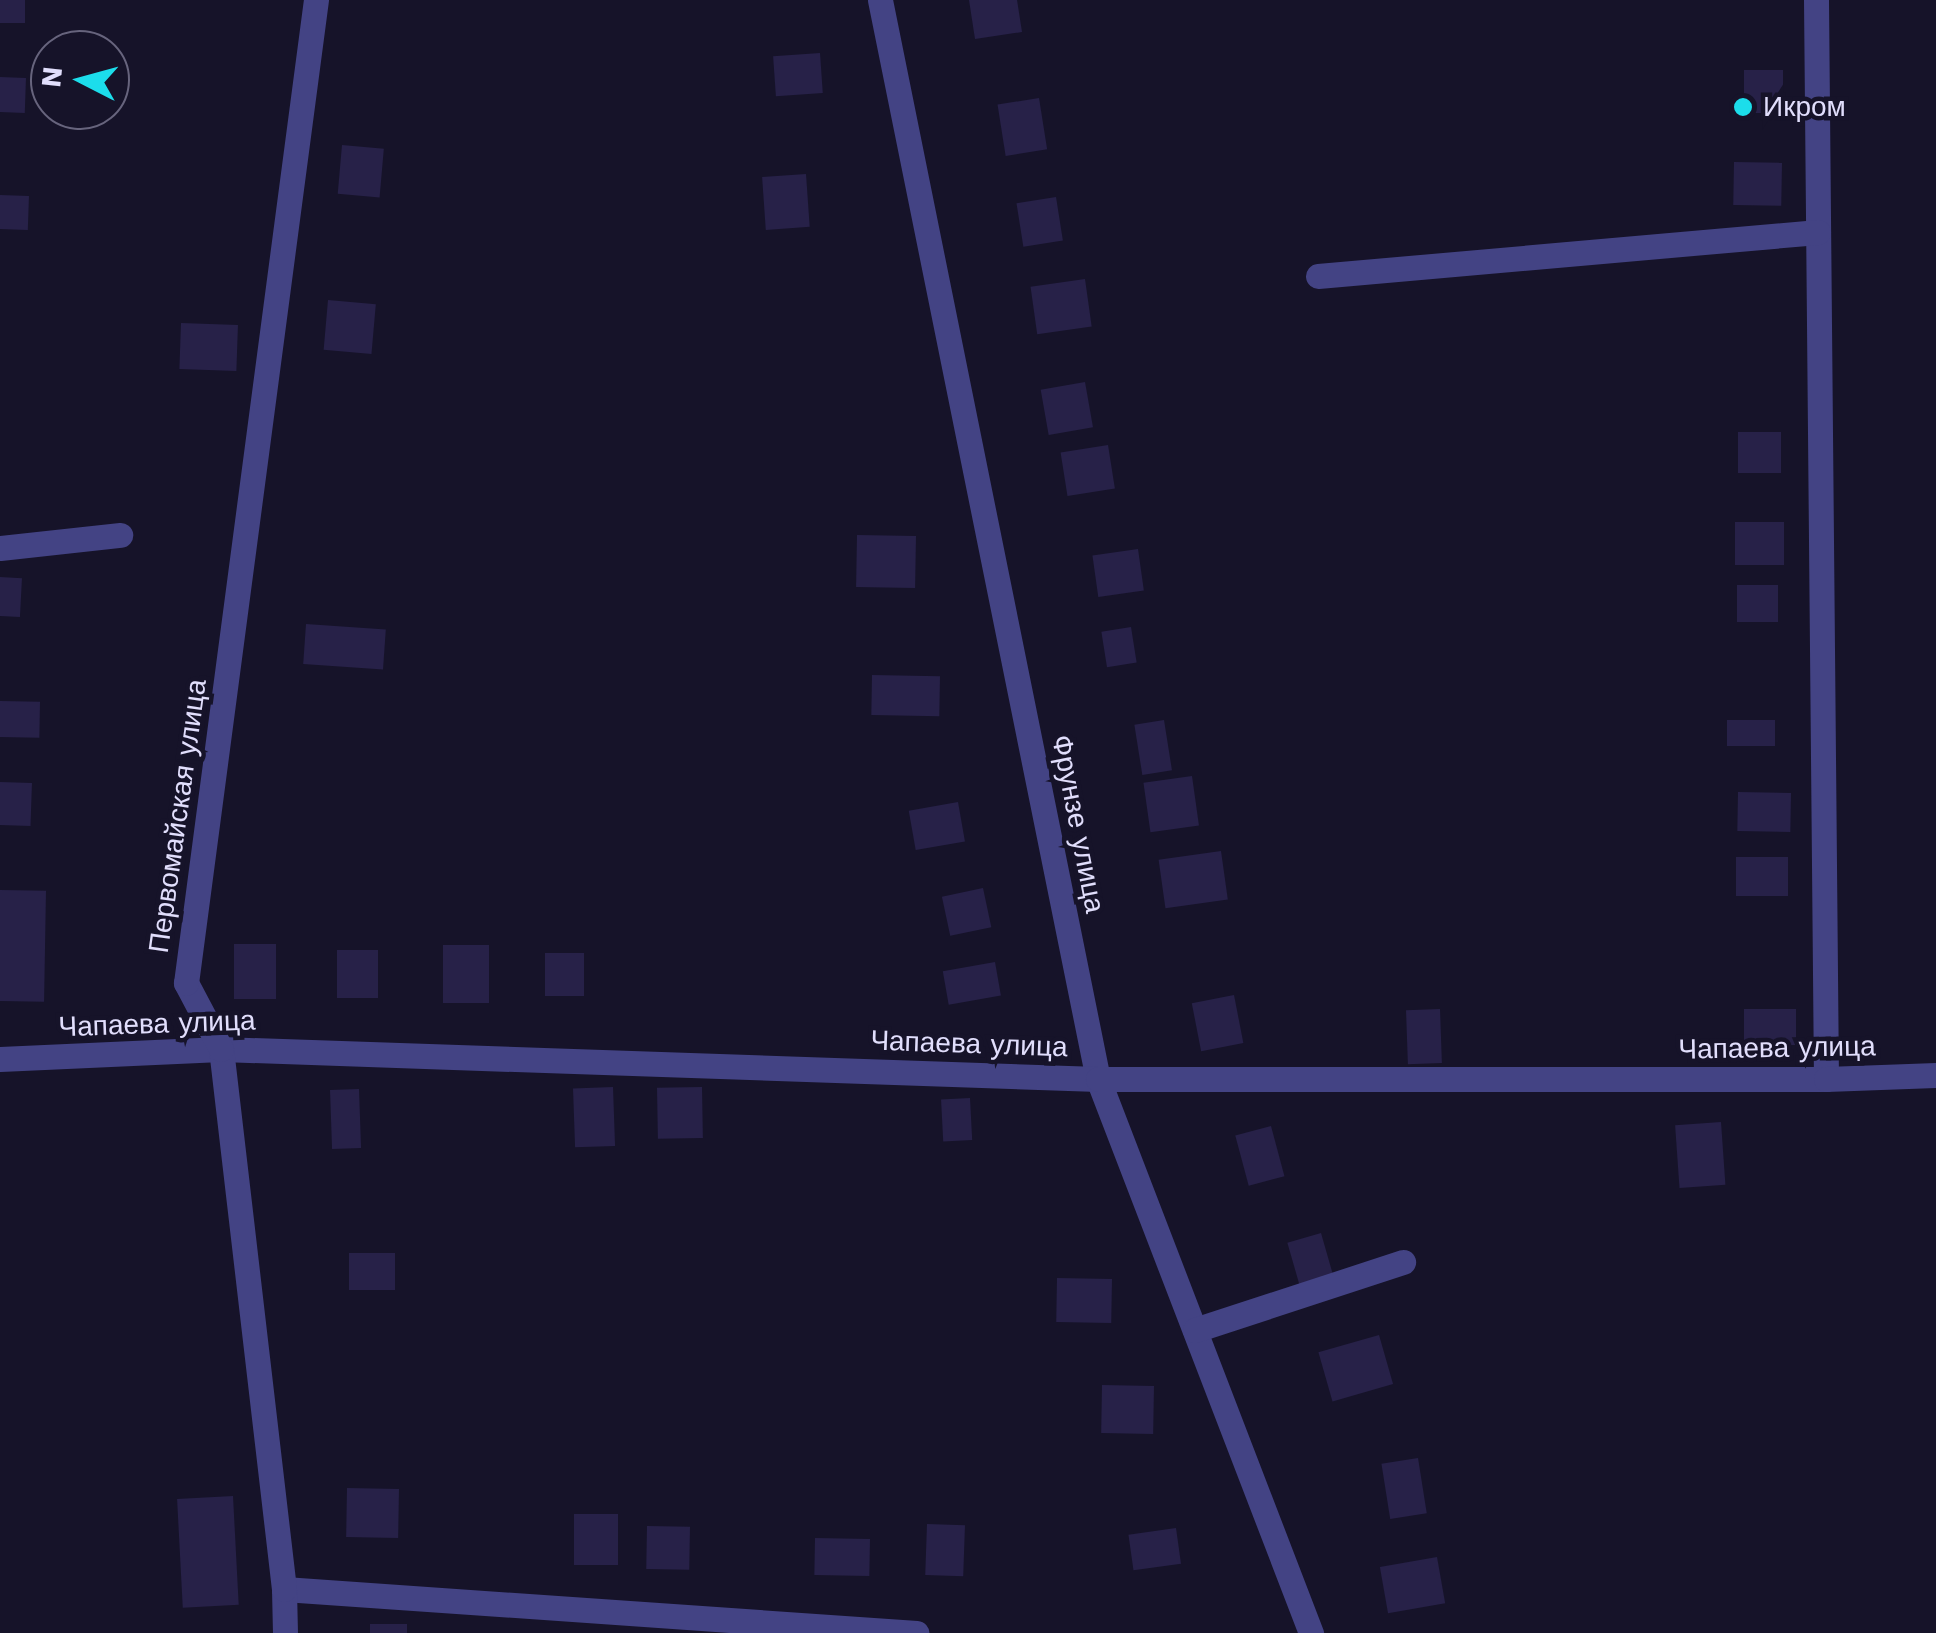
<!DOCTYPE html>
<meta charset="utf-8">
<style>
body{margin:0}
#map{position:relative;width:1936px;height:1633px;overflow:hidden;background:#161329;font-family:"Work Sans",sans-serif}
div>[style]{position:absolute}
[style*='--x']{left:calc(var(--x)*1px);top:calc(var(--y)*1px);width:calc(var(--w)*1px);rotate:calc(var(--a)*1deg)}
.building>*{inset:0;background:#272148;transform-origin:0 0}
.minor>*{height:25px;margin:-12.5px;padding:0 12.5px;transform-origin:12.5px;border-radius:12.5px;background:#434384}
.dots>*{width:28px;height:28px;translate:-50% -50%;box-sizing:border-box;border:5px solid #161329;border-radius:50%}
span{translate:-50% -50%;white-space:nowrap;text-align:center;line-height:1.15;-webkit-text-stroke:9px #161329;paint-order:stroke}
.poi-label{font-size:28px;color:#e1defc}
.left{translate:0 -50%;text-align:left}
.street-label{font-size:28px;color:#e1defc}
.north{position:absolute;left:30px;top:30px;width:100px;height:100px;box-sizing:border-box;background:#161329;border:2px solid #67647d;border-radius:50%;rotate:276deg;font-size:28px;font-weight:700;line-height:40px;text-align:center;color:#e1defc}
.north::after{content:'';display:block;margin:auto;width:35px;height:45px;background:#1cddeb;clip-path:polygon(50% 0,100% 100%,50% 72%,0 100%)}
</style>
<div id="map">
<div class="building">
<i style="left:0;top:0;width:25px;height:23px"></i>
<i style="clip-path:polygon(969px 0,1017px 0,1022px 32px,975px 39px)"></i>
<i style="left:820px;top:53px;width:40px;height:47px;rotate:86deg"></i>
<i style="left:1744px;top:70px;width:39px;height:43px"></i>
<i style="left:0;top:77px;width:26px;height:35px;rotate:2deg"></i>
<i style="left:1039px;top:98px;width:52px;height:42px;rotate:81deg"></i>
<i style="left:342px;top:145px;width:42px;height:49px;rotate:5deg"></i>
<i style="left:1734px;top:162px;width:48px;height:43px;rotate:1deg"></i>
<i style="left:806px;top:174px;width:53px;height:44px;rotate:86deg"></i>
<i style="left:0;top:195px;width:29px;height:34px;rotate:2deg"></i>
<i style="left:1056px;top:197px;width:44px;height:40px;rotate:81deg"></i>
<i style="left:1085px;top:279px;width:48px;height:55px;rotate:82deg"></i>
<i style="left:328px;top:300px;width:48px;height:50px;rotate:5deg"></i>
<i style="left:181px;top:323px;width:57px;height:46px;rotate:2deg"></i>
<i style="left:1085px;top:382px;width:46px;height:45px;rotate:80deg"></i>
<i style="left:1738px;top:432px;width:43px;height:41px"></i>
<i style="left:1108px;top:445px;width:44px;height:48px;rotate:81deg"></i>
<i style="left:1735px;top:522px;width:49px;height:43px"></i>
<i style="left:857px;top:535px;width:59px;height:52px;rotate:1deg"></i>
<i style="left:1138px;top:549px;width:42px;height:46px;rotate:82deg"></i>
<i style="left:0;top:577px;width:22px;height:39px;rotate:3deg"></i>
<i style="left:1737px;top:585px;width:41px;height:37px"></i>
<i style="left:306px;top:624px;width:80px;height:40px;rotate:4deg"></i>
<i style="left:1131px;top:627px;width:36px;height:30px;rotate:81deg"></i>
<i style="left:872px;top:675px;width:68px;height:40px;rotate:1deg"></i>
<i style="left:0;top:701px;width:40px;height:36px;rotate:1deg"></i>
<i style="left:1164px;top:720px;width:51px;height:30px;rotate:81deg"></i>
<i style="left:1727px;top:720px;width:48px;height:26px"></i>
<i style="left:1192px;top:776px;width:50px;height:49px;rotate:82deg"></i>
<i style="left:0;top:782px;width:32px;height:43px;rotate:2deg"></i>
<i style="left:1738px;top:792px;width:53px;height:39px;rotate:1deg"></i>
<i style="left:958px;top:802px;width:40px;height:50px;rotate:80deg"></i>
<i style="left:1221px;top:851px;width:49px;height:63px;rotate:82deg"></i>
<i style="left:1736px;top:857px;width:52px;height:39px"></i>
<i style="left:983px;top:888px;width:40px;height:42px;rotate:78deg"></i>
<i style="left:0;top:890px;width:46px;height:111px;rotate:1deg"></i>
<i style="left:234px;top:944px;width:42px;height:55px"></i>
<i style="left:443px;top:945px;width:46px;height:58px"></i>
<i style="left:378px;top:950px;width:48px;height:41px;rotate:90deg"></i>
<i style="left:545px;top:953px;width:39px;height:43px"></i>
<i style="left:995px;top:962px;width:34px;height:53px;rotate:80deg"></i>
<i style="left:1234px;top:995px;width:49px;height:43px;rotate:79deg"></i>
<i style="left:1440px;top:1009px;width:54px;height:34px;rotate:88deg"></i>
<i style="left:1744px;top:1009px;width:52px;height:36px"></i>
<i style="left:613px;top:1087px;width:59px;height:40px;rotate:88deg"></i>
<i style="left:702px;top:1087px;width:51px;height:45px;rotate:89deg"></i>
<i style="left:359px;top:1089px;width:59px;height:29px;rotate:88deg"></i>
<i style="left:970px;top:1098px;width:42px;height:29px;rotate:87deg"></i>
<i style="left:1721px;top:1122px;width:63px;height:46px;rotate:86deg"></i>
<i style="left:1271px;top:1126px;width:52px;height:37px;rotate:75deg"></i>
<i style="left:1321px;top:1233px;width:45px;height:35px;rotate:74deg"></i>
<i style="left:395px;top:1253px;width:37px;height:46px;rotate:90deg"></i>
<i style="left:1057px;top:1278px;width:55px;height:44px;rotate:1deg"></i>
<i style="left:1379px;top:1335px;width:51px;height:63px;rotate:74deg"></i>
<i style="left:1102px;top:1385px;width:52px;height:48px;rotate:1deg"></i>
<i style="left:1418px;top:1458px;width:56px;height:37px;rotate:81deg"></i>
<i style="left:347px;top:1488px;width:52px;height:49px;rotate:1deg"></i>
<i style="left:233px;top:1496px;width:109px;height:56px;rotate:87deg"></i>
<i style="left:574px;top:1514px;width:44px;height:51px"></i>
<i style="left:927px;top:1524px;width:38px;height:51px;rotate:2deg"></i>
<i style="left:647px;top:1526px;width:43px;height:43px;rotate:1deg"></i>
<i style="left:1176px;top:1528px;width:36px;height:48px;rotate:82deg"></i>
<i style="left:815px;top:1538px;width:55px;height:37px;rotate:1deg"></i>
<i style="left:1437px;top:1557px;width:47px;height:58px;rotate:80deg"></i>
<i style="left:370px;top:1624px;width:37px;height:9px"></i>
</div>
<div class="minor">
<i style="--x:880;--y:0;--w:1101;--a:78.58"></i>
<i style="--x:1098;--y:1079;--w:594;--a:68.97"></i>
<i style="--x:1816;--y:0;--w:1079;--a:89.47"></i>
<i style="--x:1318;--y:276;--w:502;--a:-5.03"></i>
<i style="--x:0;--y:548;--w:121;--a:-6.2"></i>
<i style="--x:0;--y:1059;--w:221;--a:-2.6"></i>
<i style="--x:221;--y:1049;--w:878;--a:1.96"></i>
<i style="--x:1098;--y:1079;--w:728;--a:0"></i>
<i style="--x:1826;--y:1079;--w:110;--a:-2.1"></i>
<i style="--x:1195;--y:1330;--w:219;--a:-18.1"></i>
<i style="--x:284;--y:1589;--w:634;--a:3.98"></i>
<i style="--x:285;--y:1633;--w:44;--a:-91.3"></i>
<i style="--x:284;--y:1589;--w:544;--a:-96.65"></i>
<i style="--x:221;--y:1049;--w:75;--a:-117.9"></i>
<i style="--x:186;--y:983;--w:992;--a:-82.47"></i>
</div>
<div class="dots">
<i style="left:1743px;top:107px;background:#1cddeb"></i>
</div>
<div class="poi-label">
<span class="left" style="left:1763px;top:107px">Икром</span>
</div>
<div class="street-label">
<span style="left:178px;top:816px;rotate:-82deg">Первомайская улица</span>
<span style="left:1078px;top:824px;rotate:79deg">Фрунзе улица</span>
<span style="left:157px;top:1024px;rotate:-2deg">Чапаева улица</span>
<span style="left:969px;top:1044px;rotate:2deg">Чапаева улица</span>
<span style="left:1777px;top:1048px;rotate:-1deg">Чапаева улица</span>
</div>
<div class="north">N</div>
</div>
